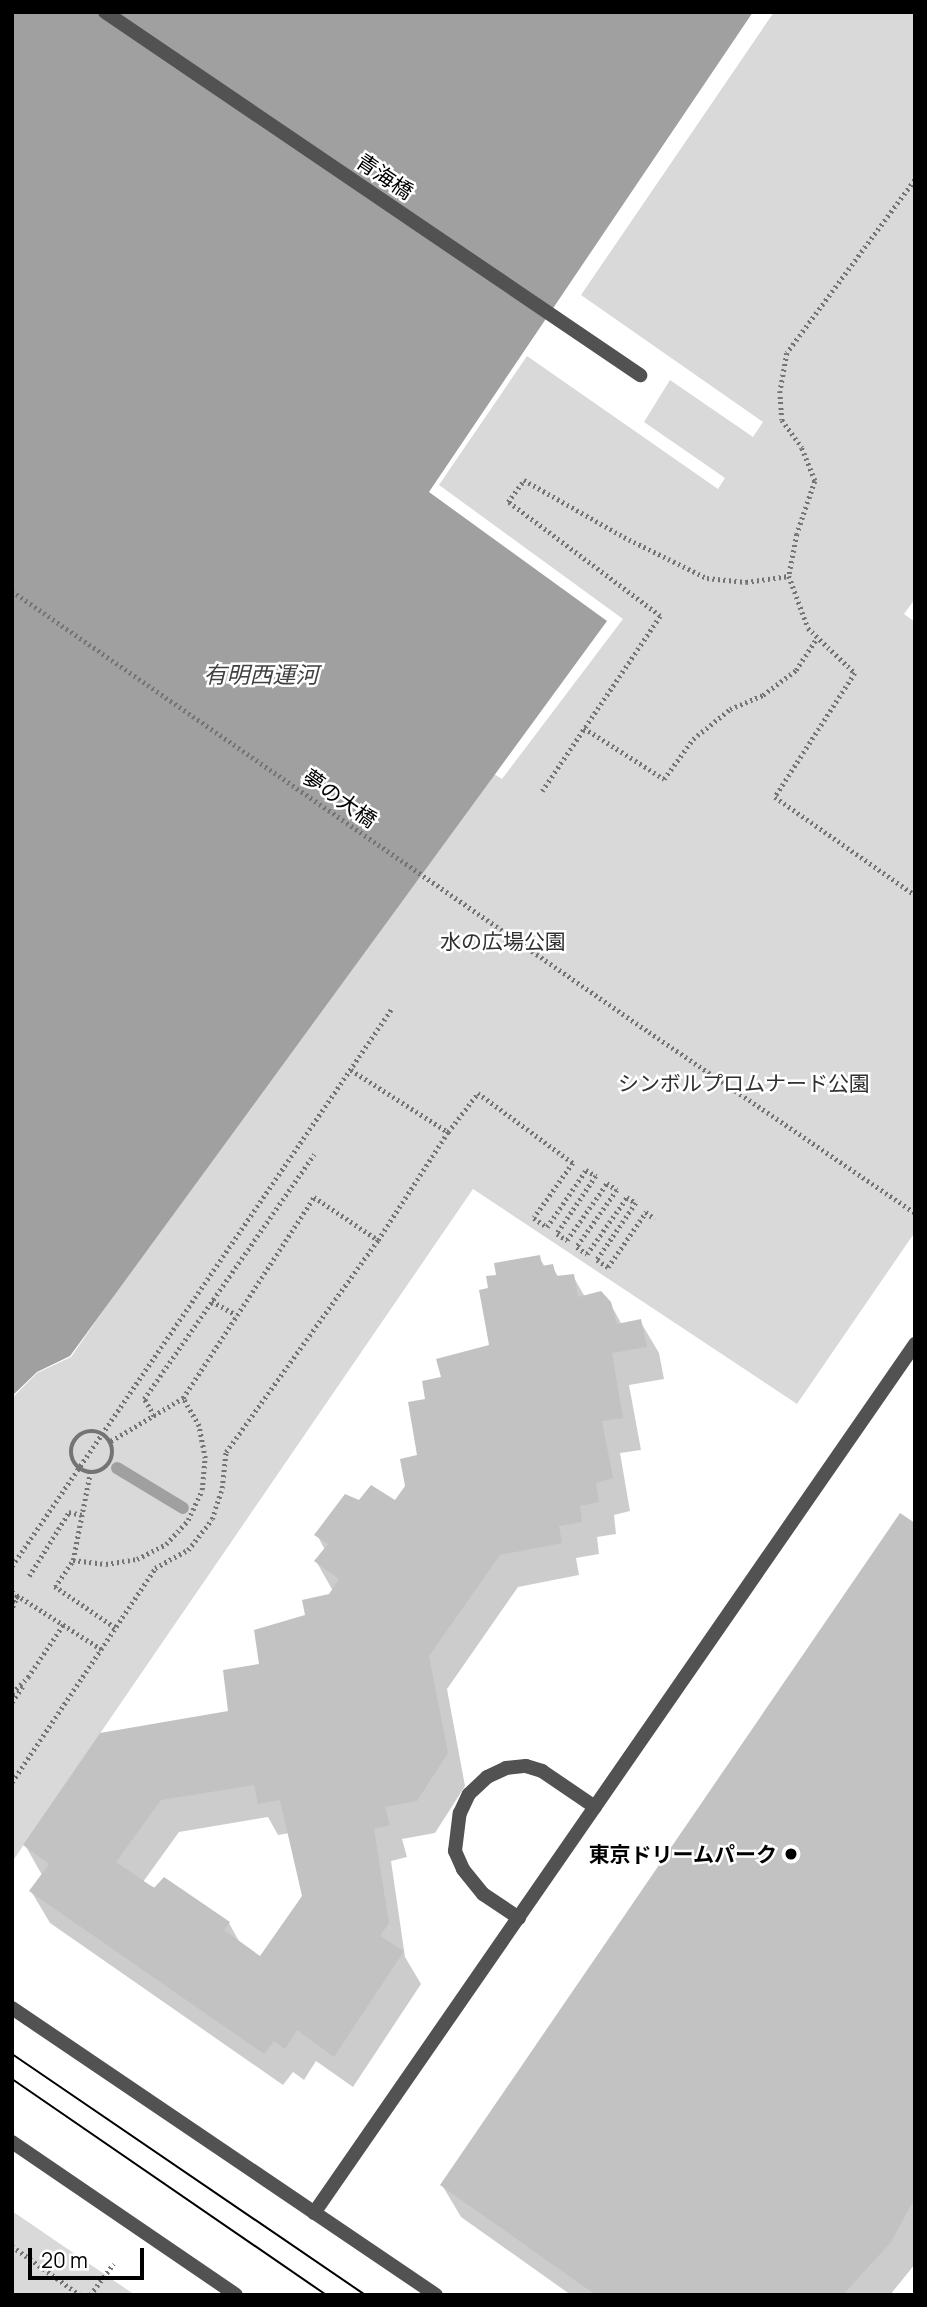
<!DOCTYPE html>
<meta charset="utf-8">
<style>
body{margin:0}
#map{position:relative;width:927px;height:2307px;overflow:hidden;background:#fff;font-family:Manrope,"Noto Sans JP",sans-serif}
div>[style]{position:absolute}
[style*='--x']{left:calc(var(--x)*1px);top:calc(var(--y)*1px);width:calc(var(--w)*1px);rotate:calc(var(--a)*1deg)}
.green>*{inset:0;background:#d9d9d9}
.water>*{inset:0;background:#a0a0a0}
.shadow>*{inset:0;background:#0003}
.stream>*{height:12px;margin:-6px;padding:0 6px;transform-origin:6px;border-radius:6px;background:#a0a0a0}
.building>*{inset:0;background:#c2c2c2}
.path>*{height:4.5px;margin-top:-2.25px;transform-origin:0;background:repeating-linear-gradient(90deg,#747474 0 2px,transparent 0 5.5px)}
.path>.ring{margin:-2.25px;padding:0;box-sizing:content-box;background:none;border:4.5px solid #747474;border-radius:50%}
.service>*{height:14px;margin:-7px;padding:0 7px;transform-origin:7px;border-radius:7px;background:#525252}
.pedestrian>*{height:14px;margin:-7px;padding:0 7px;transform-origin:7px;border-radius:7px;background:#525252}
.tertiary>*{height:14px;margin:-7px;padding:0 7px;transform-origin:7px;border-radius:7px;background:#525252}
.tram>*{height:2px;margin:-1px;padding:0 1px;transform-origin:1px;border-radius:1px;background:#000}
.path-bridge>*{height:4.5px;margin-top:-2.25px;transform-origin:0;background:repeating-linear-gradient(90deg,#747474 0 2px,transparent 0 5.5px)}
.dots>*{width:19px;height:19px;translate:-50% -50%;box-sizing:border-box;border:4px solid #fff;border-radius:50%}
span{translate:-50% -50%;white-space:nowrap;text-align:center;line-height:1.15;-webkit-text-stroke:5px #fff;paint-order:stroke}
.street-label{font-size:21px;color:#000}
.park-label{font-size:21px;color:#303030}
.poi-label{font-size:21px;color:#000;font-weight:700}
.right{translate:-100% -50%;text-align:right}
.water-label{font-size:23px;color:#414141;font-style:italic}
.frame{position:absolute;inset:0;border:14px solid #000;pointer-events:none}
.scale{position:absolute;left:28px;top:2248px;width:116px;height:32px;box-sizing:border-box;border:4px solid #000;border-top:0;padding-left:9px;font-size:21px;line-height:24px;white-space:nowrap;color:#000;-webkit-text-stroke:5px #fff;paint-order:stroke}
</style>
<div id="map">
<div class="green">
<i style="clip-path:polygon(774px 12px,915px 12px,915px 599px,904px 614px,915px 622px,915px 1232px,797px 1404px,473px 1189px,12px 1862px,12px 1398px,37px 1373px,71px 1357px,344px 964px,267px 631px,502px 779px,623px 619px,439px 485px,527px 356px,718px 489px,725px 478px,644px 422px,670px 380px,753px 437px,763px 422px,581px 295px)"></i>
<i style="clip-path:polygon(12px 2211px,135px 2295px,12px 2295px)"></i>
</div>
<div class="water">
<i style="clip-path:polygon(12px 12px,753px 12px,429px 492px,607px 621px,70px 1356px,37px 1372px,12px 1396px)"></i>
</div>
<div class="shadow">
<i style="clip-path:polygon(evenodd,539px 1257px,545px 1267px,552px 1266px,559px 1278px,573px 1276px,585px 1297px,610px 1303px,622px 1325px,640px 1321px,659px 1353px,664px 1379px,629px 1385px,641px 1450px,620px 1453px,630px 1511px,614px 1515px,616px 1534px,597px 1537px,599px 1554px,576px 1558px,579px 1575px,518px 1587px,447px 1689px,465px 1786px,435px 1833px,402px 1839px,407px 1857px,391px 1861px,405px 1957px,421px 1984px,353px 2087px,316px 2061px,304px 2080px,293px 2072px,283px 2085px,50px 1923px,31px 1891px,42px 1875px,25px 1845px,230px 1712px,261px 1665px,333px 1591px,316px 1561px,325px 1550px,317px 1535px,359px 1502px,395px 1502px,407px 1486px,419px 1456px,427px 1401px,443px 1379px,491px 1346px,490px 1289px,498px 1276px,539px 1257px,268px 1817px,278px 1835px,290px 1833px,304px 1896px,260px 1958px,241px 1945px,229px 1923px,143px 1882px,179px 1832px,268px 1817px)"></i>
<i style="clip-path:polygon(915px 1526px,915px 2264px,890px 2295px,571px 2295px,461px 2217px,442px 2185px)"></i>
</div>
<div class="stream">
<i style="--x:117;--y:1468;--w:77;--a:31.2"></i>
</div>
<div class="building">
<i style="clip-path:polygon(evenodd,540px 1255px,542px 1266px,553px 1264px,556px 1276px,574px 1274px,578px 1297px,601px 1291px,611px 1302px,617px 1324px,641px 1319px,647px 1347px,612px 1353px,623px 1418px,602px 1421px,613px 1478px,596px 1483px,599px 1502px,580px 1506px,582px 1522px,559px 1526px,562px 1543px,500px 1555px,429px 1656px,448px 1753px,417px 1801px,385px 1807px,390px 1825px,374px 1829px,389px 1923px,380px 1936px,404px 1951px,334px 2057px,297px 2030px,285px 2049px,274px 2041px,264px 2054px,29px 1891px,49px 1864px,23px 1845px,100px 1733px,228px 1711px,223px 1670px,259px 1664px,254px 1630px,305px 1615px,302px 1600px,329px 1594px,339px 1579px,314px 1561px,328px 1544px,314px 1535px,345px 1494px,359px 1500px,371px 1485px,395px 1500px,405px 1486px,400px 1459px,417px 1455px,408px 1402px,425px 1399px,422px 1381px,441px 1377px,436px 1359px,489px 1345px,479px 1290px,488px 1288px,486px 1276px,496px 1275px,494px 1263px,540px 1255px,254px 1785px,258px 1804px,280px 1800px,302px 1896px,260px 1956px,224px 1930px,230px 1922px,164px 1877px,154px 1888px,116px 1862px,161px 1800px,254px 1785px)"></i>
<i style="clip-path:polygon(900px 1513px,915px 1523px,915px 2198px,891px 2242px,843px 2295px,596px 2295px,440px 2185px)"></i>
</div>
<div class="path">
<i style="--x:915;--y:180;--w:215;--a:126.5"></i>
<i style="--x:787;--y:353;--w:39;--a:100"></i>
<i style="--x:780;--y:391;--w:29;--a:86"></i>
<i style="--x:782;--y:420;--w:34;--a:54"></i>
<i style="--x:802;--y:448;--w:35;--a:68"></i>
<i style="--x:815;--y:481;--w:56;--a:108.8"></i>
<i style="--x:797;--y:534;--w:43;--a:100.8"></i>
<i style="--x:789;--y:576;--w:55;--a:69.9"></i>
<i style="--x:808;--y:628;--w:65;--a:43.8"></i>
<i style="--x:855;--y:673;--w:148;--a:122.8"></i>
<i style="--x:775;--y:797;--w:171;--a:35"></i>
<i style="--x:584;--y:728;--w:95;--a:32.5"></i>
<i style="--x:664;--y:779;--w:49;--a:-54.1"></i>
<i style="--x:693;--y:739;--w:48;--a:-39"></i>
<i style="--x:730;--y:709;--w:36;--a:-23"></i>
<i style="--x:763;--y:695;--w:41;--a:-37.1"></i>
<i style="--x:796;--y:670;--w:38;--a:-57"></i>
<i style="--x:542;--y:791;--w:211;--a:-56"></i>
<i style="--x:660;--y:616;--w:190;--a:-143.1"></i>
<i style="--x:508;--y:502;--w:27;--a:-54"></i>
<i style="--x:524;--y:480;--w:115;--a:29.7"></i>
<i style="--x:624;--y:537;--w:93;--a:26.3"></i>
<i style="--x:707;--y:578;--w:39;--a:6"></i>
<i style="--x:746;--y:582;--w:43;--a:-7.9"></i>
<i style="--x:649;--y:1032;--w:322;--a:34.2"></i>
<i style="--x:351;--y:1070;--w:115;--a:32.6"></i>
<i style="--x:212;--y:1301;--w:28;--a:30"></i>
<i style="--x:154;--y:1416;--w:20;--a:-120"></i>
<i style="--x:144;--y:1399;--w:298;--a:-55.2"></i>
<i class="ring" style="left:71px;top:1431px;width:37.5px;height:37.5px"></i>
<i style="--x:111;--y:1441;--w:84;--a:-30.8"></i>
<i style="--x:73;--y:1560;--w:89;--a:-78.9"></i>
<i style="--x:12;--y:1566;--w:675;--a:-55.74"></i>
<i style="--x:29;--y:1576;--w:75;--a:-58"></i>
<i style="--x:69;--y:1512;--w:13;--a:13"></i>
<i style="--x:12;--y:1592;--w:106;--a:32.6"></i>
<i style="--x:12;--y:1602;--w:9;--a:-49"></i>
<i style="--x:18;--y:1595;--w:15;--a:113"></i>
<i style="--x:115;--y:1628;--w:73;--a:-145.7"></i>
<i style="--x:55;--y:1587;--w:32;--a:-56"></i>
<i style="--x:73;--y:1560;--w:33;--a:7"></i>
<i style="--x:106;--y:1564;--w:31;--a:-9"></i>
<i style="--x:137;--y:1559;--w:33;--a:-27"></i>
<i style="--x:166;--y:1544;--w:33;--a:-47"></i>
<i style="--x:188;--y:1520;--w:33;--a:-65"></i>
<i style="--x:202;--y:1490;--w:32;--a:-85"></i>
<i style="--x:205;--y:1458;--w:33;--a:-101"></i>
<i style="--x:199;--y:1426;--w:32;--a:-120"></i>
<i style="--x:183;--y:1398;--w:240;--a:-56.9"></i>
<i style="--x:314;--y:1197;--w:77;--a:33.9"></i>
<i style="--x:12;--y:1693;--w:23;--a:-45"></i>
<i style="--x:28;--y:1677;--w:63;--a:-56.1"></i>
<i style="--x:12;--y:1702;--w:22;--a:-56"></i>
<i style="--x:12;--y:1782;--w:257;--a:-56.2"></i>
<i style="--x:155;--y:1568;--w:38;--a:-29"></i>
<i style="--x:188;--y:1550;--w:39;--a:-52"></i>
<i style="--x:212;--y:1519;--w:33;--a:-72"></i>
<i style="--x:222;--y:1488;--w:36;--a:-84"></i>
<i style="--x:226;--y:1452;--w:261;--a:-54.4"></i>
<i style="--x:378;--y:1240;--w:129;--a:-57.1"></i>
<i style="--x:448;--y:1132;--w:49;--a:-52.4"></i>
<i style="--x:478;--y:1093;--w:118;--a:36.4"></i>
<i style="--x:573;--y:1163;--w:67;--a:125.3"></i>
<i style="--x:534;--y:1218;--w:16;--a:35"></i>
<i style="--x:547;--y:1227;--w:69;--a:-55.6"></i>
<i style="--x:586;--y:1170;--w:12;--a:31"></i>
<i style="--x:596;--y:1176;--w:70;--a:123.9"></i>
<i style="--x:557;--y:1234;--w:12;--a:31"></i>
<i style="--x:567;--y:1240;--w:70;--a:-54.9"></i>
<i style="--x:607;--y:1183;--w:12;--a:35"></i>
<i style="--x:617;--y:1190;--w:70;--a:125.1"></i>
<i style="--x:577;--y:1247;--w:12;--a:35"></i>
<i style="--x:587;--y:1254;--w:70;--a:-54.9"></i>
<i style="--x:627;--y:1197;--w:11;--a:34"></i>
<i style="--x:636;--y:1203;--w:69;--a:124.4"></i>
<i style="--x:597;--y:1260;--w:13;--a:32"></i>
<i style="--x:608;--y:1267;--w:67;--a:-55.4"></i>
<i style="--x:646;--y:1212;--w:11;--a:38"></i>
<i style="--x:12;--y:2246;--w:84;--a:35.8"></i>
<i style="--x:90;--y:2295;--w:39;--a:-53"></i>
</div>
<div class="service">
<i style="--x:519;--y:1918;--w:43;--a:-146.3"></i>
<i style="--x:483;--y:1894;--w:32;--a:-129"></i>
<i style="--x:463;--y:1869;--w:20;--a:-114"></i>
<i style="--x:455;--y:1851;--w:38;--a:-83"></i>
<i style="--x:460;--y:1813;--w:21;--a:-65"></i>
<i style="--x:469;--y:1794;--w:25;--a:-43"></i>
<i style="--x:487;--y:1777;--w:21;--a:-25"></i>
<i style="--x:506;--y:1768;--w:20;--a:-6"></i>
<i style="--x:526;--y:1766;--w:17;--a:17"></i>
<i style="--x:542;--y:1771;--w:64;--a:34.2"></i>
</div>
<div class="pedestrian">
<i style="--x:105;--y:12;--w:647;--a:34.16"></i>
</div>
<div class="tertiary">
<i style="--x:12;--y:2008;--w:512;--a:34.09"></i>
<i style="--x:12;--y:2142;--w:271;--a:34.3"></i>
<i style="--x:314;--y:2213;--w:1057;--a:-55.33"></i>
</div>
<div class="tram">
<i style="--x:12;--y:2054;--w:427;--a:34.3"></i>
<i style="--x:12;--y:2079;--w:381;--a:34.5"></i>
</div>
<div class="path-bridge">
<i style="--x:12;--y:591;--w:775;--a:34.7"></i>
</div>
<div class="dots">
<i style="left:791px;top:1854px;background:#000"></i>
</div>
<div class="street-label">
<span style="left:385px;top:176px;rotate:34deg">青海橋</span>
<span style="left:340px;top:798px;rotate:35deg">夢の大橋</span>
</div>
<div class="park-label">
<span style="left:503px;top:941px">水の広場公園</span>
<span style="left:744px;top:1083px">シンボルプロムナード公園</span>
</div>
<div class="poi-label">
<span class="right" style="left:777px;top:1854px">東京ドリームパーク</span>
</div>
<div class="water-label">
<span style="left:261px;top:674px">有明西運河</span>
</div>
<div class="frame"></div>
<div class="scale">20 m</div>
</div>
